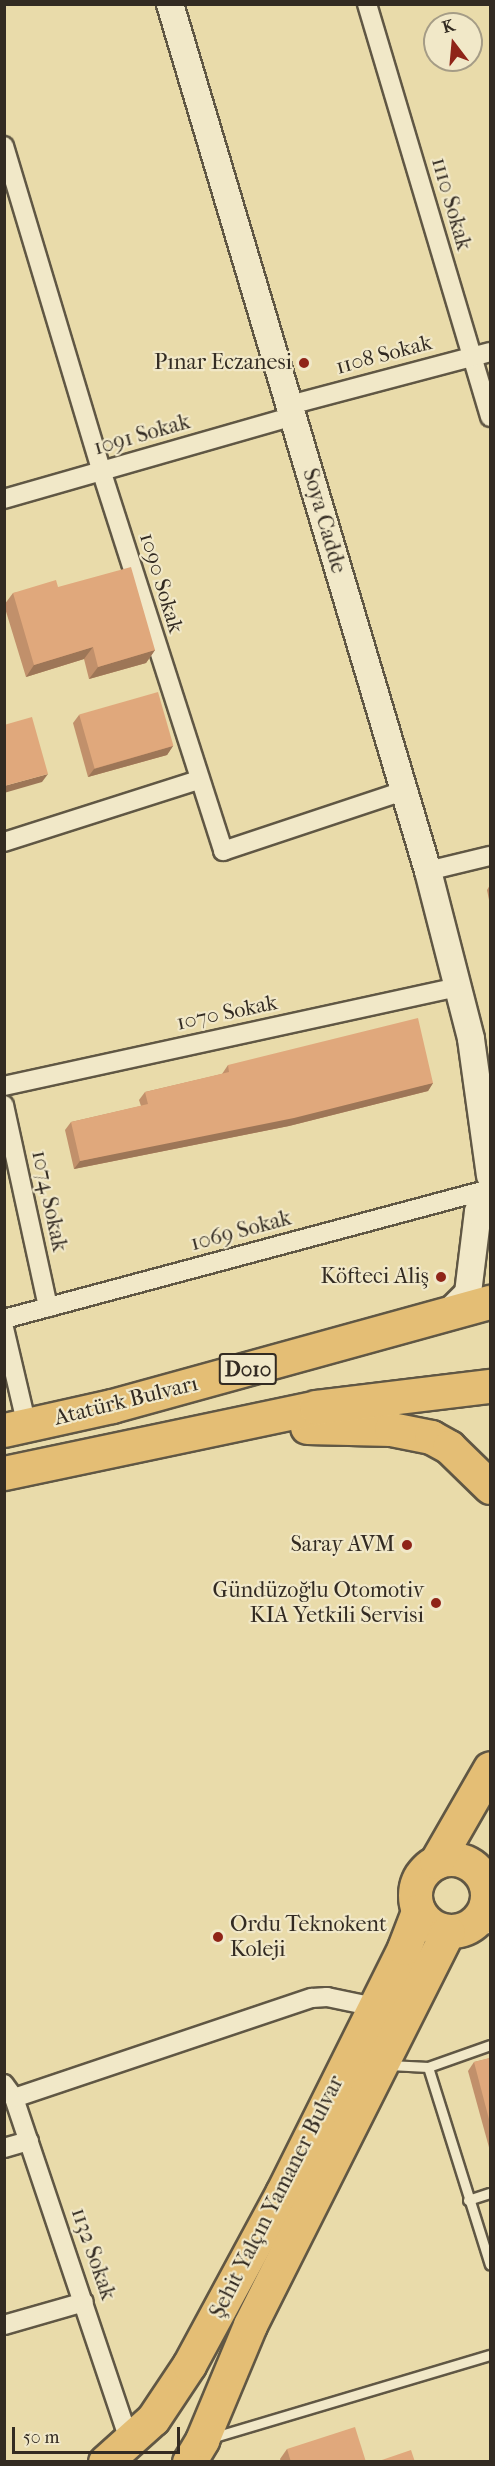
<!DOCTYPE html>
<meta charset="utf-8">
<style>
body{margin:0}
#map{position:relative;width:495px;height:2466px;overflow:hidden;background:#e9dbaa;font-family:"IM FELL French Canon",serif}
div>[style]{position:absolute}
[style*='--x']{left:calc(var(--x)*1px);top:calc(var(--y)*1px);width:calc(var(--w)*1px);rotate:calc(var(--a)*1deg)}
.roads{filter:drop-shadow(2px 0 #605744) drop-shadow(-2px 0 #605744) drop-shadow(0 2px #605744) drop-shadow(0 -2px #605744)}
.lane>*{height:9px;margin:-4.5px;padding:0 4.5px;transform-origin:4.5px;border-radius:4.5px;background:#f1e8c8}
.street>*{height:18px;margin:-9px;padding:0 9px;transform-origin:9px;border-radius:9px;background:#f1e8c8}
.secondary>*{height:26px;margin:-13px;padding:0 13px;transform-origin:13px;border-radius:13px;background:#f1e8c8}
.highway>*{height:33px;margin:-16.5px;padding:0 16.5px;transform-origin:16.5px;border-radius:16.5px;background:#e4be75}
.highway>.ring{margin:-16.5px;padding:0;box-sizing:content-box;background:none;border:33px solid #e4be75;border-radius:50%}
.wall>*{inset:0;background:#c1906b}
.shaded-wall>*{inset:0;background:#9d7657}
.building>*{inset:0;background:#e0a87c;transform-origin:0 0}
.dots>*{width:16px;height:16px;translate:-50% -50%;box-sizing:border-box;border:3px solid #f1e8c8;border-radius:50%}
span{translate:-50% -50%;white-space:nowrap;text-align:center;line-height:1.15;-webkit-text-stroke:4.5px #f1e8c8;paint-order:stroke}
.shield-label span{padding:2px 4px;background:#f1e8c8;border:2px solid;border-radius:4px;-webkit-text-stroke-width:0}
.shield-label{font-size:21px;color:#332b22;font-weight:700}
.street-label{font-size:22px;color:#332b22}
.poi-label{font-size:22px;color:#332b22}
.right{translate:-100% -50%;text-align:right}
.left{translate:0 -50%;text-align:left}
.frame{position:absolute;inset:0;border:6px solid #332b22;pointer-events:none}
.north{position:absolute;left:423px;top:12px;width:60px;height:60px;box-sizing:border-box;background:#f1e8c8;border:2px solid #a59c86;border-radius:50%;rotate:344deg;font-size:16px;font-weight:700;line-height:24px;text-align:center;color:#332b22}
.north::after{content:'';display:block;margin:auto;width:21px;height:27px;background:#8f2418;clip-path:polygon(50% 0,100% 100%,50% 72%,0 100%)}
.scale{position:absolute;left:12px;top:2427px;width:168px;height:27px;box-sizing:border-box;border:3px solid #332b22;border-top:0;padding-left:8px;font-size:18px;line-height:21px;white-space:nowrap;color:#332b22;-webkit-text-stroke:4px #f1e8c8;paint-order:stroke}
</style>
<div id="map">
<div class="roads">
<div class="lane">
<i style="--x:460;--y:1930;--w:30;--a:-4"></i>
<i style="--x:389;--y:2065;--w:39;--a:3"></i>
<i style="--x:428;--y:2067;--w:66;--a:-19.5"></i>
<i style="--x:428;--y:2067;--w:207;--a:72.6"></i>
<i style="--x:468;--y:2200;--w:23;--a:-18"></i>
<i style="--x:211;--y:2438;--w:291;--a:-16.6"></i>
</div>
<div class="street">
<i style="--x:367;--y:4;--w:431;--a:73.4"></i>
<i style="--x:4;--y:146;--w:341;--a:73.3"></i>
<i style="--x:102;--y:473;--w:397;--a:72.2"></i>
<i style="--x:223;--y:851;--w:190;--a:-18.4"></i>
<i style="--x:290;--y:405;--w:207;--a:-14.8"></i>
<i style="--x:4;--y:499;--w:301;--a:-16"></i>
<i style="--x:4;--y:842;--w:204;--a:-17.7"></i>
<i style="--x:428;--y:871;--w:64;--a:-13.6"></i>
<i style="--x:4;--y:1086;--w:466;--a:-12.3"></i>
<i style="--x:4;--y:1105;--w:207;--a:77.7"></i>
<i style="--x:4;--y:1319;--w:503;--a:-14.98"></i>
<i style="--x:4;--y:1328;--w:101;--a:76.8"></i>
<i style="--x:486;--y:1886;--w:4;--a:27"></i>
<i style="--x:4;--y:2084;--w:17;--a:54"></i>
<i style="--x:14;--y:2098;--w:364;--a:71.4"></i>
<i style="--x:14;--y:2098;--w:314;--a:-18.6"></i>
<i style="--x:312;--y:1998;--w:15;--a:-4"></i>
<i style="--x:327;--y:1997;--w:49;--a:11.8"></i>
<i style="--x:4;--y:2148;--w:26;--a:-16"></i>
<i style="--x:4;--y:2325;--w:83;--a:-16"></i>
</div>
<div class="secondary">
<i style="--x:170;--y:4;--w:905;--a:73.43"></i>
<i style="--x:428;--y:871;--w:173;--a:75.6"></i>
<i style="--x:471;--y:1039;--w:138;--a:82.1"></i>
<i style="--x:446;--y:1315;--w:31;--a:-45"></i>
<i style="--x:468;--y:1293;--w:82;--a:-83"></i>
<i style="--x:478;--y:1212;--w:23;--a:-59"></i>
</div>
<div class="highway">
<i style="--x:307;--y:1427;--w:84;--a:1.4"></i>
<i style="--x:391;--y:1429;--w:41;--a:11.3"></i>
<i style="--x:431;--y:1437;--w:21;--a:29"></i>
<i style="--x:449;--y:1447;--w:57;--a:44.3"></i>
<i style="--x:4;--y:1430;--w:111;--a:-12.5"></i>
<i style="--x:112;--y:1406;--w:392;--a:-15.4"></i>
<i style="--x:4;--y:1473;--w:319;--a:-11.9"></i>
<i style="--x:316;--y:1407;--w:175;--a:-6.9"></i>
<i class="ring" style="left:415px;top:1859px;width:39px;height:39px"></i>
<i style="--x:436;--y:1862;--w:108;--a:-60.1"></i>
<i style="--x:105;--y:2462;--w:64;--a:-41.9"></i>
<i style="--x:153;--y:2419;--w:65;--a:-56.3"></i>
<i style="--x:189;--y:2365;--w:196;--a:-61.6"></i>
<i style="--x:282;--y:2193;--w:274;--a:-63.5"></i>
<i style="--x:404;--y:1948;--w:40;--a:-69"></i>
<i style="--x:189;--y:2462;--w:26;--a:-59"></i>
<i style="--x:202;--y:2440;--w:125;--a:-67.3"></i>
<i style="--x:250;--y:2325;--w:440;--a:-63.3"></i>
</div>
</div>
<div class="wall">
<i style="clip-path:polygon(58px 587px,155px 650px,146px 663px,89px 679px,84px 659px,26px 677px,4px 605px,13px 593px)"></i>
<i style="clip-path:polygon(79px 715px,173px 746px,167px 755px,88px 777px,73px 723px)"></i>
<i style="clip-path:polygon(490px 885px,490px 905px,487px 890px)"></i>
<i style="clip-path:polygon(228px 1065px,433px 1083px,428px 1091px,289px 1126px,74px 1169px,65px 1130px,71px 1122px,141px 1106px,139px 1100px,145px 1092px,222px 1074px)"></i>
<i style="clip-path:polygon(490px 2058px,490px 2151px,468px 2071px,474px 2062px)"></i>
<i style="clip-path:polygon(287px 2449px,366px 2462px,281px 2462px,280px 2459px)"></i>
</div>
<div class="shaded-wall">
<i style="clip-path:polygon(93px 647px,84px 659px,26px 677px,34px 665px)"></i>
<i style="clip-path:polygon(155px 650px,146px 663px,89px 679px,98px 667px)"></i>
<i style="clip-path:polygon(173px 746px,167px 755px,88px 777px,94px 769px)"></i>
<i style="clip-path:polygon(48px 774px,42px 782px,4px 793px,4px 786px)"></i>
<i style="clip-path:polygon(433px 1083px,428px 1091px,289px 1126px,74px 1169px,80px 1161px)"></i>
</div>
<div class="building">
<i style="clip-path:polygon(131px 567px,155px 650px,98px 667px,93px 647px,34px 665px,13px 593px,56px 580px,58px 587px)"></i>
<i style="left:158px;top:692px;width:56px;height:82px;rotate:74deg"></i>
<i style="clip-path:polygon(32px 717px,48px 774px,4px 786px,4px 725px)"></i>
<i style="clip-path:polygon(418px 1018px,433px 1083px,294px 1118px,80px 1161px,71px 1122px,148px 1104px,145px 1092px,229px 1072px,228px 1065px)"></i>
<i style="clip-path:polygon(490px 2058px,490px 2123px,474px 2062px)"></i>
<i style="clip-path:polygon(355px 2427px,366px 2462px,291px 2462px,287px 2449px)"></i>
<i style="clip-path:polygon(411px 2450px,415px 2462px,376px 2462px)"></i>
</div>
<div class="dots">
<i style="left:304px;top:363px;background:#8f2418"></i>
<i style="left:441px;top:1277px;background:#8f2418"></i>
<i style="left:407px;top:1545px;background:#8f2418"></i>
<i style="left:436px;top:1603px;background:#8f2418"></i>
<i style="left:218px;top:1937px;background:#8f2418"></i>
</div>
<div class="shield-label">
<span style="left:248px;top:1369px">D010</span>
</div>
<div class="street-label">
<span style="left:451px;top:204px;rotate:74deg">1110 Sokak</span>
<span style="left:384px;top:355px;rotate:-15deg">1108 Sokak</span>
<span style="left:142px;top:435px;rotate:-16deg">1091 Sokak</span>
<span style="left:324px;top:521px;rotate:74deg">Soya Cadde</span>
<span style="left:161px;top:583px;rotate:73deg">1090 Sokak</span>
<span style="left:227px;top:1013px;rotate:-12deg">1070 Sokak</span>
<span style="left:49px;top:1201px;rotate:78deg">1074 Sokak</span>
<span style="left:241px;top:1231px;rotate:-15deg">1069 Sokak</span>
<span style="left:126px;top:1401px;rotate:-14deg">Atatürk Bulvarı</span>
<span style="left:277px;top:2197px;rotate:-63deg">Şehit Yalçın Yamaner Bulvar</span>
<span style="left:93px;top:2254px;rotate:71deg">1132 Sokak</span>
</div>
<div class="poi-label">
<span class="right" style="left:292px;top:363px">Pınar Eczanesi</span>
<span class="right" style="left:429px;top:1277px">Köfteci Aliş</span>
<span class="right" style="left:395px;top:1545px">Saray AVM</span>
<span class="right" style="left:424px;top:1603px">Gündüzoğlu Otomotiv<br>KIA Yetkili Servisi</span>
<span class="left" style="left:230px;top:1937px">Ordu Teknokent<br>Koleji</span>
</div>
<div class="frame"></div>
<div class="north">K</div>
<div class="scale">50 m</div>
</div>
